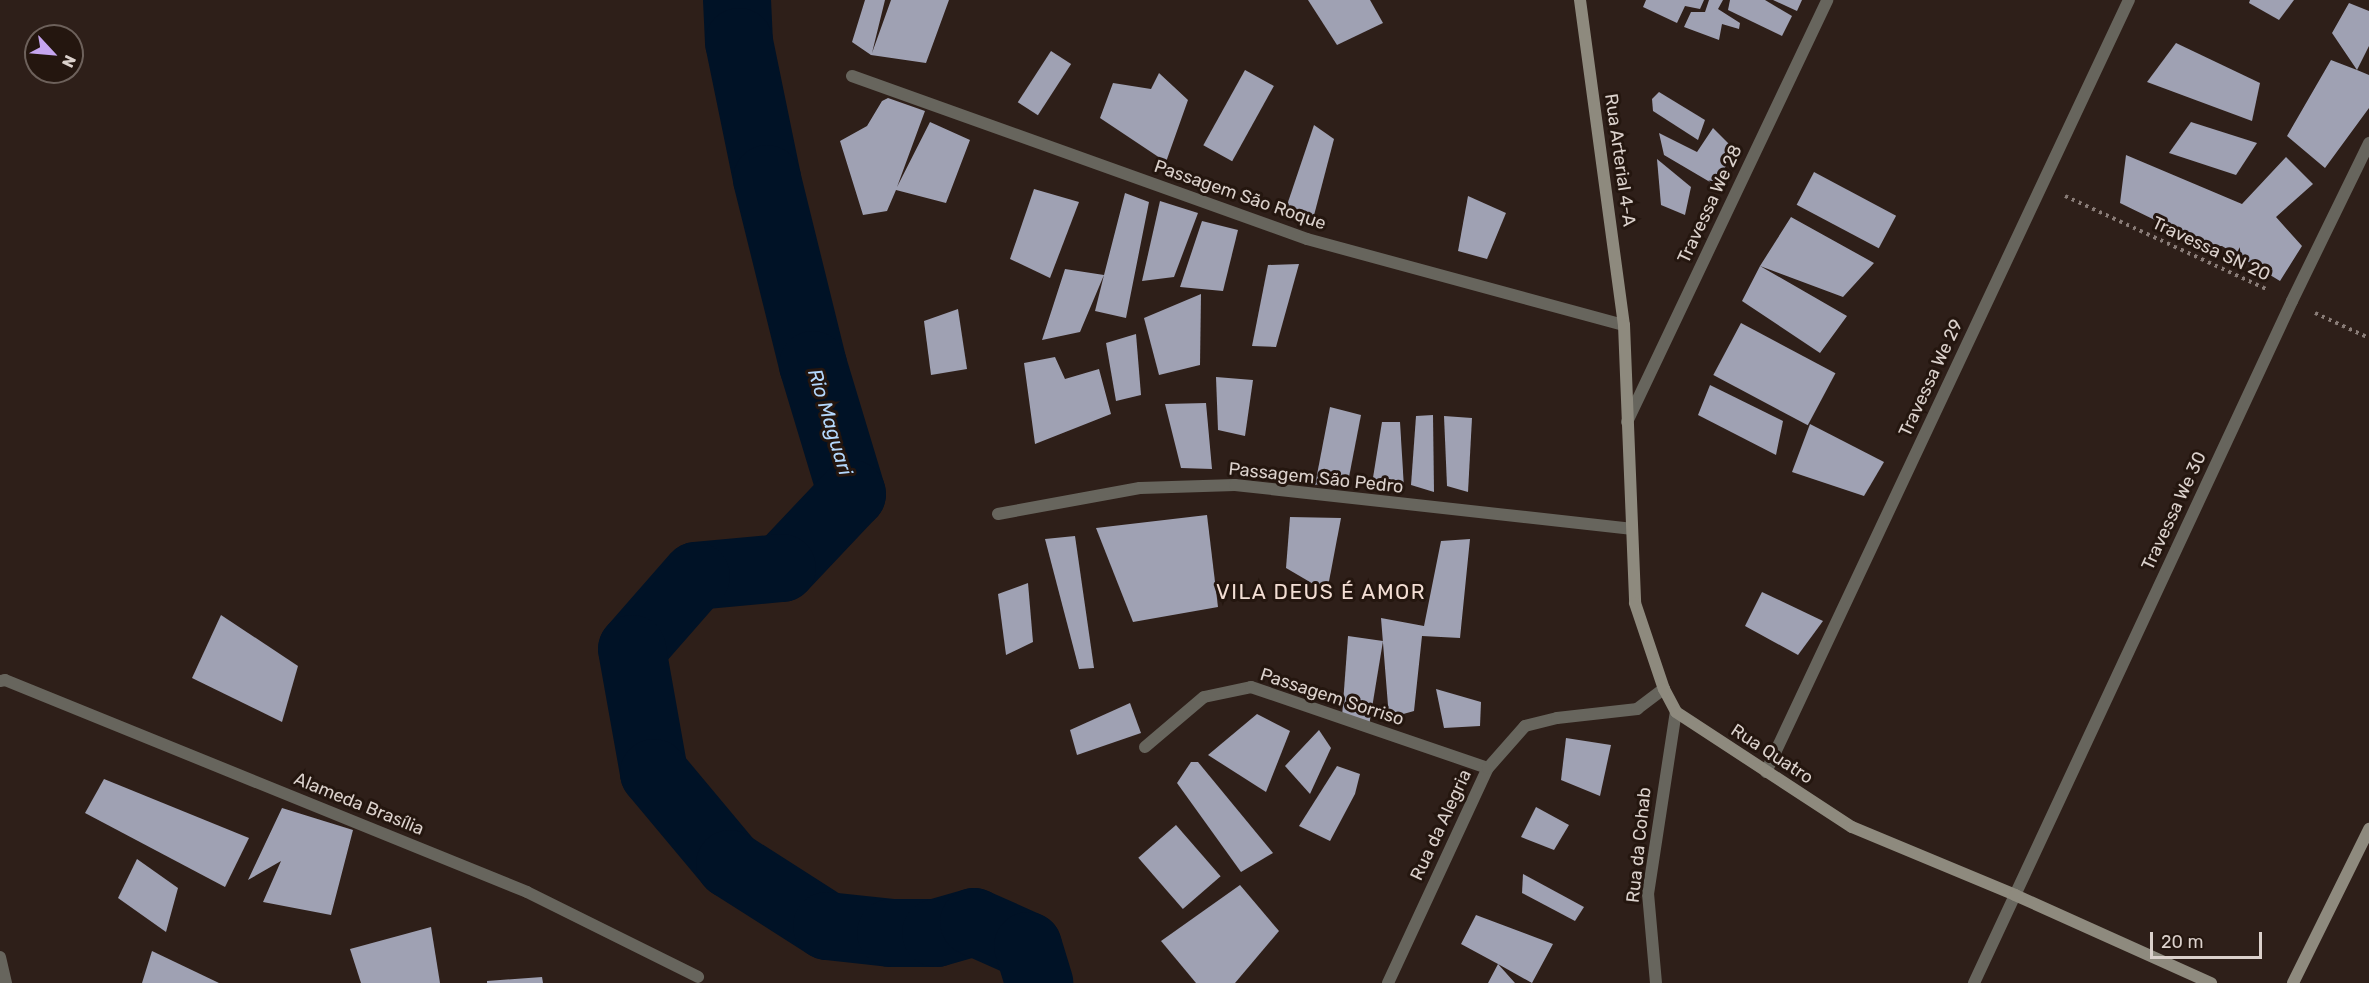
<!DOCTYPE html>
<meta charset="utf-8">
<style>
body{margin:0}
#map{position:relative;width:2369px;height:983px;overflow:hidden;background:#2e1f19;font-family:Rubik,sans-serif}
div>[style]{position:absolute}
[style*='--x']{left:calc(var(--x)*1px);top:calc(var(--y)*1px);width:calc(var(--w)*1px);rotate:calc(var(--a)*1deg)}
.river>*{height:68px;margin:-34px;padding:0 34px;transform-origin:34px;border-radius:34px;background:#001226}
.building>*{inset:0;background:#9fa1b3;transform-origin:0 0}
.path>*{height:4px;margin-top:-2px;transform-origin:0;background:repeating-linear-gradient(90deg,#897c77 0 3px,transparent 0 7.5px)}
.minor>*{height:12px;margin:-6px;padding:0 6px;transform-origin:6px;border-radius:6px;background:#67655d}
.secondary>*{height:12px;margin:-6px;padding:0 6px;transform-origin:6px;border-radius:6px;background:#8e8a7e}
span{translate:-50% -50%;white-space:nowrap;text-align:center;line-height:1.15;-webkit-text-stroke:6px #24160f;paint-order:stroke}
.street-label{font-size:18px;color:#dbd1cc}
.water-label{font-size:20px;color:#b4d8fd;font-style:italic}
.quarter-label{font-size:21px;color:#f3ded4;letter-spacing:1.5px}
.north{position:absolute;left:24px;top:24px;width:60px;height:60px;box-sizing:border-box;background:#24160f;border:2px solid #6d615b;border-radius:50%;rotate:116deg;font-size:16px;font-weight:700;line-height:24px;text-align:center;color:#dbd1cc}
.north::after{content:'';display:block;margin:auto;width:21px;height:27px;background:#c6a6f0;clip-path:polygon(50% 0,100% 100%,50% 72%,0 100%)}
.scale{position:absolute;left:2150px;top:932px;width:112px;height:27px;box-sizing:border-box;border:3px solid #dbd1cc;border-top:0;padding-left:8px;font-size:18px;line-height:21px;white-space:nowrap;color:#dbd1cc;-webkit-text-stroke:4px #24160f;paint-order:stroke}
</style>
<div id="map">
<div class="river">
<i style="--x:737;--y:0;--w:42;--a:87.3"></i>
<i style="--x:739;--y:42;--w:140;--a:78.4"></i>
<i style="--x:767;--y:179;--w:192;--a:76.1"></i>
<i style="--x:813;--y:365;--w:135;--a:73.2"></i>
<i style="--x:852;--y:494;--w:102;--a:133.4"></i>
<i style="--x:782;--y:568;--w:86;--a:174.7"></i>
<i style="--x:696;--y:576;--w:97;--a:131.2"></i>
<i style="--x:632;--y:649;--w:126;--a:79.9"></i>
<i style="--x:654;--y:773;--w:119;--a:50.1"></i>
<i style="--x:730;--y:864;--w:115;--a:32.6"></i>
<i style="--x:827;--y:926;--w:64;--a:6.2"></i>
<i style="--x:891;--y:933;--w:45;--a:0"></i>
<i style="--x:936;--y:933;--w:40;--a:-16"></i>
<i style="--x:974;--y:922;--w:59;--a:24"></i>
<i style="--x:1028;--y:946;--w:39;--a:73"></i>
</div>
<div class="building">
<i style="clip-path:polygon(865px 0,885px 0,872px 53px,891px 0,949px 0,926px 63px,871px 55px,852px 42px)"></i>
<i style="clip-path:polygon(1308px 0,1370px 0,1383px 23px,1337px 45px)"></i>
<i style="clip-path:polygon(1646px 0,1704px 0,1700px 9px,1685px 6px,1677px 23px,1643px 7px)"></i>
<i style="clip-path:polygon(1709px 0,1723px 0,1718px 9px,1740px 23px,1739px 29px,1722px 24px,1719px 40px,1684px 27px,1691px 12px,1705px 12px)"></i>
<i style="clip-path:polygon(1730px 0,1765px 0,1792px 16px,1782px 36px,1728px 10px)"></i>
<i style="clip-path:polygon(1773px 0,1802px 0,1797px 11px)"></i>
<i style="clip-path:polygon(2250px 0,2294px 0,2279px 20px,2249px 3px)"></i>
<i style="clip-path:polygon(2349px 3px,2369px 11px,2369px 46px,2357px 70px,2369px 75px,2369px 108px,2325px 168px,2287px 136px,2331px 60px,2357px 70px,2332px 33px)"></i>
<i style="clip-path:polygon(2176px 43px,2260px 83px,2252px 121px,2147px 82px)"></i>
<i style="left:1051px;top:51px;width:24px;height:61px;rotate:33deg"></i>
<i style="left:1245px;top:70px;width:33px;height:86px;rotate:29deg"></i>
<i style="clip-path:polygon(1159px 73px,1188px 100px,1166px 162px,1100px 118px,1113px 83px,1151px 89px)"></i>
<i style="clip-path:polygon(1659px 92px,1705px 120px,1698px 140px,1653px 111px,1652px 99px)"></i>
<i style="clip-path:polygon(888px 98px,925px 111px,897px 187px,930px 122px,970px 140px,946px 203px,896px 190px,887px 211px,863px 215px,840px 141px,867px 126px,882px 101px)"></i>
<i style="clip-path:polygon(2191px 122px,2257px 143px,2236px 175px,2169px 153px)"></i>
<i style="clip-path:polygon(1314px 125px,1334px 139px,1312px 223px,1285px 211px)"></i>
<i style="clip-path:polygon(1713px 128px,1735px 150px,1715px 185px,1664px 155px,1659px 133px,1697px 152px)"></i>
<i style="clip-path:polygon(2126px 155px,2242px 204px,2286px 157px,2313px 184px,2276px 217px,2302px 246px,2280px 281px,2222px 246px,2208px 246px,2120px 203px)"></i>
<i style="clip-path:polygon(1657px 159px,1691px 187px,1685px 215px,1661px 205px)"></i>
<i style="left:1814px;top:172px;width:93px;height:37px;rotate:28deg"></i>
<i style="clip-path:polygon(1034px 189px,1079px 202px,1050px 278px,1010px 259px)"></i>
<i style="clip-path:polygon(1125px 193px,1149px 202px,1126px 318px,1095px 311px,1104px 275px,1080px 332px,1042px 340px,1065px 269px,1104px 275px)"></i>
<i style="clip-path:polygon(1468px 196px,1506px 213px,1487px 259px,1458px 251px)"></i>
<i style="clip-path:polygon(1160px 201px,1198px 213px,1174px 277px,1142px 281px)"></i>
<i style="clip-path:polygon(1791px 217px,1874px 263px,1843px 297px,1760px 266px,1847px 316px,1820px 353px,1742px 301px,1760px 266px)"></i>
<i style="clip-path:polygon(1202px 221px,1238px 230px,1223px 291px,1180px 287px)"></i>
<i style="clip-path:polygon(1299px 264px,1276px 347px,1252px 346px,1268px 265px)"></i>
<i style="clip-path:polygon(1201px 294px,1200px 365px,1159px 375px,1144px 318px)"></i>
<i style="clip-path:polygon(958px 309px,967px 369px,931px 375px,924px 321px)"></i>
<i style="left:1741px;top:323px;width:107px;height:59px;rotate:28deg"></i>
<i style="clip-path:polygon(1136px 334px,1141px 395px,1116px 401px,1106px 343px)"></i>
<i style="clip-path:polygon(1055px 357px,1065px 379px,1099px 369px,1111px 414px,1035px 444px,1024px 363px)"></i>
<i style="clip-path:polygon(1216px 377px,1253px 380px,1245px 436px,1218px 430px)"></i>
<i style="clip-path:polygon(1710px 385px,1783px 421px,1776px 455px,1698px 415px)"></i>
<i style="clip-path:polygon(1206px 403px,1212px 469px,1181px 468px,1165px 404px)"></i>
<i style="clip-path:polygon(1330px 407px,1361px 415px,1349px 477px,1315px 485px)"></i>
<i style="clip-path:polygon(1433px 415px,1434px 492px,1411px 485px,1416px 416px)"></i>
<i style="clip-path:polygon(1444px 416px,1472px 418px,1468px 492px,1447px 486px)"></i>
<i style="clip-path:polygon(1382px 422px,1400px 422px,1404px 488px,1371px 490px)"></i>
<i style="clip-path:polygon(1810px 424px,1884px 462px,1864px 496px,1792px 472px)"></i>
<i style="clip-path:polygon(1207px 515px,1218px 607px,1133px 622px,1096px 528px)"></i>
<i style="clip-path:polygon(1290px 517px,1341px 518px,1327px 592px,1286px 568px)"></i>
<i style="clip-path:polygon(1075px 536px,1094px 668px,1079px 669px,1045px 539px)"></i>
<i style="clip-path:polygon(1470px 539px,1460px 638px,1422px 636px,1414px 711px,1389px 718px,1381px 618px,1424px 626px,1441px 541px)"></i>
<i style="clip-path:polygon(1028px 583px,1033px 642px,1006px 655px,998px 594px)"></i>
<i style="clip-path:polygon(1762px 592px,1823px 621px,1798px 655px,1745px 626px)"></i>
<i style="clip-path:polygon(221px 615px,298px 666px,282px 722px,192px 678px)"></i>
<i style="clip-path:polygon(1348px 636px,1383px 641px,1369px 726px,1342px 717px)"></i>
<i style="clip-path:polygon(1436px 689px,1481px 702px,1480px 726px,1444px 728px)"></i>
<i style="clip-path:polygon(1130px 703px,1141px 733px,1077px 755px,1070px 730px)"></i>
<i style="clip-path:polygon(1257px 714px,1290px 731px,1266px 792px,1208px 755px)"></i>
<i style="clip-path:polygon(1319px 730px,1331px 748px,1310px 794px,1285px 766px)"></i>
<i style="clip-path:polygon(1566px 738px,1611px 745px,1600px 796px,1561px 780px)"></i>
<i style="clip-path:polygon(1191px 762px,1198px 762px,1273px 853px,1241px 872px,1177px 783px)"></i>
<i style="clip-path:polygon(1337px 766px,1360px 774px,1355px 794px,1330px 841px,1299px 826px)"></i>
<i style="clip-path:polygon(104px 779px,249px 838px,225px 887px,85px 813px)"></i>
<i style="clip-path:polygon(1536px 807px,1569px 825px,1554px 850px,1521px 837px)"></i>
<i style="clip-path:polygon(282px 808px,353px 830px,331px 915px,263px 902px,281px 861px,248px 880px)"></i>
<i style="left:1176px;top:825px;width:68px;height:50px;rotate:49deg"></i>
<i style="clip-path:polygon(137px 859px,178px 888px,166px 932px,118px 898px)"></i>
<i style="clip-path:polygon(1523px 874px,1584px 907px,1575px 921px,1522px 893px)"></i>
<i style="clip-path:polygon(1240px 885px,1279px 931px,1235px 983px,1196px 983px,1161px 941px)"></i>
<i style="clip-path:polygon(1476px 915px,1553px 944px,1532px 983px,1498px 964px,1515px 983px,1488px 983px,1498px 964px,1461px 944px)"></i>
<i style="clip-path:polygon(431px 927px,440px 983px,361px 983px,350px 949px)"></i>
<i style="clip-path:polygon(152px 951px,219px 983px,142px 983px)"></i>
<i style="clip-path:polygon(542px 977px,543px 983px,487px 983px,487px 981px)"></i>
</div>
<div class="path">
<i style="--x:2065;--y:196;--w:224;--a:24.8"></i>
<i style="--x:2315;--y:313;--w:60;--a:24.8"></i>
</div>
<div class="minor">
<i style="--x:852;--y:76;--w:483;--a:19.7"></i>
<i style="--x:1307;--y:239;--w:328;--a:15.2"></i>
<i style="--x:1627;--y:422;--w:467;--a:-64.6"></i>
<i style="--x:998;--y:514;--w:144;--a:-10.4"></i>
<i style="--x:1140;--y:488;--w:95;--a:-1.8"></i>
<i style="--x:1235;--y:485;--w:398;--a:6.3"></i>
<i style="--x:0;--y:681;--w:5;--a:-11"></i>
<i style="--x:5;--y:680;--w:563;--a:22.1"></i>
<i style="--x:527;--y:892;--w:191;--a:26.4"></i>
<i style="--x:1145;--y:747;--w:77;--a:-40.3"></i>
<i style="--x:1204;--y:697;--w:48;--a:-12"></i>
<i style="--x:1251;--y:687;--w:250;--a:18.9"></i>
<i style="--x:1766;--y:772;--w:853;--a:-64.82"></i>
<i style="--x:0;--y:957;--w:27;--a:77"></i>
<i style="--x:1388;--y:983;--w:237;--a:-65.1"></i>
<i style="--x:1488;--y:768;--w:56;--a:-48.6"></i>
<i style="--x:1525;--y:726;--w:33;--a:-14"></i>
<i style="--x:1557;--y:718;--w:81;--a:-6.4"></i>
<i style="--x:1637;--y:709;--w:34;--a:-37"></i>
<i style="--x:1656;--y:983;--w:89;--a:-95.1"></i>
<i style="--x:1648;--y:894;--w:184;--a:-81.3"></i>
<i style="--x:1974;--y:983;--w:752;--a:-65"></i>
<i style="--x:2292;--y:301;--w:176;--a:-64"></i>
</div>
<div class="secondary">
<i style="--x:1580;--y:0;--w:328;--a:82.3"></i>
<i style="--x:1624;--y:325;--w:278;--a:87.7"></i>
<i style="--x:1635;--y:603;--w:91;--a:71.4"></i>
<i style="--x:1664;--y:689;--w:26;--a:62"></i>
<i style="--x:1676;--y:712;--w:210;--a:33.2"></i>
<i style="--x:1852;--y:827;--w:177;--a:22.6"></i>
<i style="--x:2015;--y:895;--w:215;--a:24.2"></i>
<i style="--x:2293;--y:983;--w:172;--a:-63.7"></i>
</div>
<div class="street-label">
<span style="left:1620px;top:160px;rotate:82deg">Rua Arterial 4-A</span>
<span style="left:1240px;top:195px;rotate:19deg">Passagem São Roque</span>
<span style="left:1710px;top:204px;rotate:-65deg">Travessa We 28</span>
<span style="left:2211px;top:249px;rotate:25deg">Travessa SN 20</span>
<span style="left:1931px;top:378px;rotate:-65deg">Travessa We 29</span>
<span style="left:1316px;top:478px;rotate:6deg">Passagem São Pedro</span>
<span style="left:2174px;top:511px;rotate:-65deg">Travessa We 30</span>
<span style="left:1332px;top:697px;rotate:18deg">Passagem Sorriso</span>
<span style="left:1772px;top:754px;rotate:33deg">Rua Quatro</span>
<span style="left:359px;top:804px;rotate:22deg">Alameda Brasília</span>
<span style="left:1441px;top:825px;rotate:-65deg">Rua da Alegria</span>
<span style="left:1639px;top:845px;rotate:-84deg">Rua da Cohab</span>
</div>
<div class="water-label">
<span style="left:830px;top:422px;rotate:73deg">Rio Maguari</span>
</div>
<div class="quarter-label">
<span style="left:1321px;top:592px">VILA DEUS É AMOR</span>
</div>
<div class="north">N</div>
<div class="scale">20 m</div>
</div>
